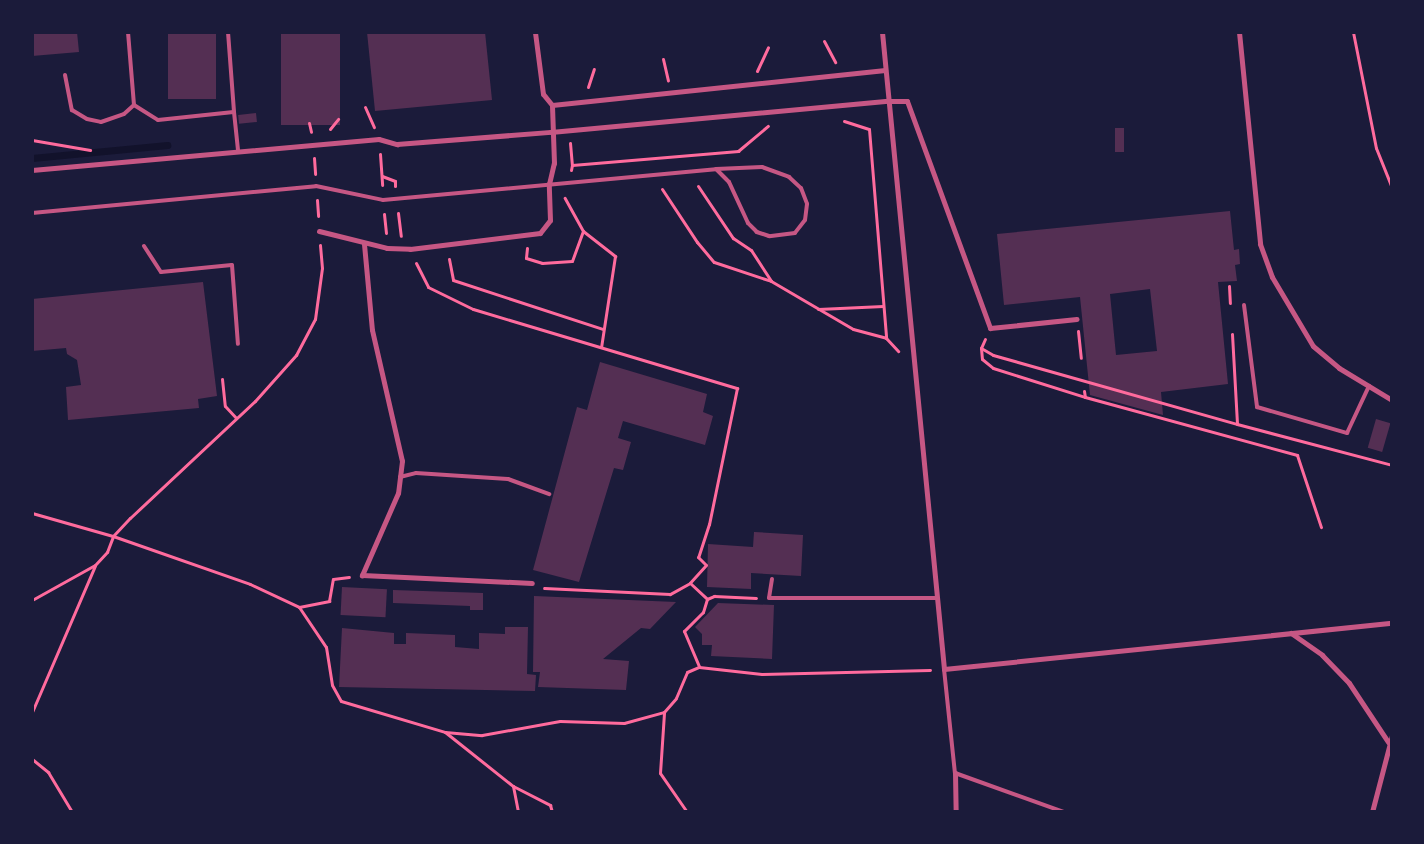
<!DOCTYPE html>
<style>
body{margin:0}
#map{position:relative;width:1424px;height:844px;overflow:hidden;background:#1b1b3a;font-family:"DejaVu Sans",sans-serif}
div>[style]{position:absolute}
[style*='--x']{left:calc(var(--x)*1px);top:calc(var(--y)*1px);width:calc(var(--w)*1px);rotate:calc(var(--a)*1deg)}
.stream>*{height:7px;margin:-3.5px;padding:0 3.5px;transform-origin:3.5px;border-radius:3.5px;background:#12122b}
.building>*{inset:0;background:#542f53;transform-origin:0 0}
.path>*{height:3px;margin:-1.5px;padding:0 1.5px;transform-origin:1.5px;border-radius:1.5px;background:#ff6b9d}
.service>*{height:4px;margin:-2px;padding:0 2px;transform-origin:2px;border-radius:2px;background:#c65784}
.pedestrian>*{height:4.5px;margin:-2.25px;padding:0 2.25px;transform-origin:2.25px;border-radius:2.25px;background:#c65784}
.minor>*{height:5px;margin:-2.5px;padding:0 2.5px;transform-origin:2.5px;border-radius:2.5px;background:#c65784}
span{translate:-50% -50%;white-space:nowrap;text-align:center;line-height:1.15;-webkit-text-stroke:4.5px #1b1b3a;paint-order:stroke}
.frame{position:absolute;inset:0;border:34px solid #1b1b3a;pointer-events:none}
</style>
<div id="map">
<div class="stream">
<i style="--x:32;--y:158;--w:136;--a:-5.5"></i>
</div>
<div class="building">
<i style="clip-path:polygon(32px 32px,77px 32px,79px 52px,32px 56px)"></i>
<i style="left:168px;top:32px;width:48px;height:67px"></i>
<i style="left:281px;top:32px;width:59px;height:93px"></i>
<i style="clip-path:polygon(367px 32px,485px 32px,492px 100px,375px 111px)"></i>
<i style="left:256px;top:113px;width:9px;height:18px;rotate:84deg"></i>
<i style="left:1115px;top:128px;width:9px;height:24px"></i>
<i style="clip-path:polygon(evenodd,1230px 211px,1234px 250px,1239px 249px,1240px 264px,1235px 265px,1237px 281px,1218px 282px,1228px 384px,1161px 392px,1163px 415px,1090px 395px,1080px 297px,1004px 305px,997px 234px,1230px 211px,1150px 289px,1157px 351px,1116px 355px,1110px 294px,1150px 289px)"></i>
<i style="clip-path:polygon(203px 282px,217px 396px,198px 399px,199px 408px,68px 420px,66px 387px,81px 385px,77px 360px,67px 354px,66px 348px,32px 351px,32px 299px)"></i>
<i style="clip-path:polygon(600px 362px,707px 394px,703px 412px,713px 416px,705px 445px,623px 421px,618px 438px,631px 442px,623px 470px,614px 468px,579px 582px,533px 570px,577px 407px,587px 410px)"></i>
<i style="left:1376px;top:419px;width:15px;height:30px;rotate:16deg"></i>
<i style="clip-path:polygon(754px 532px,803px 535px,801px 576px,751px 573px,751px 589px,707px 587px,708px 544px,753px 547px)"></i>
<i style="left:342px;top:587px;width:45px;height:28px;rotate:3deg"></i>
<i style="clip-path:polygon(393px 590px,483px 593px,483px 610px,470px 610px,470px 606px,393px 603px)"></i>
<i style="clip-path:polygon(534px 596px,676px 602px,650px 629px,641px 628px,603px 659px,629px 661px,626px 690px,538px 687px,540px 672px,533px 672px)"></i>
<i style="clip-path:polygon(718px 603px,774px 605px,772px 659px,711px 656px,712px 645px,702px 645px,702px 634px,695px 627px)"></i>
<i style="clip-path:polygon(505px 627px,528px 627px,527px 674px,536px 675px,535px 691px,339px 687px,342px 628px,394px 633px,394px 644px,406px 644px,406px 633px,455px 635px,455px 647px,479px 649px,479px 633px,505px 634px)"></i>
</div>
<div class="path">
<i style="--x:1353;--y:32;--w:118;--a:78.8"></i>
<i style="--x:1376;--y:148;--w:43;--a:68.2"></i>
<i style="--x:824;--y:41;--w:24;--a:62"></i>
<i style="--x:663;--y:59;--w:22;--a:77"></i>
<i style="--x:757;--y:71;--w:26;--a:-65"></i>
<i style="--x:588;--y:87;--w:19;--a:-72"></i>
<i style="--x:365;--y:107;--w:22;--a:66"></i>
<i style="--x:844;--y:121;--w:26;--a:18"></i>
<i style="--x:869;--y:129;--w:210;--a:85.3"></i>
<i style="--x:886;--y:338;--w:18;--a:47"></i>
<i style="--x:309;--y:123;--w:9;--a:77"></i>
<i style="--x:330;--y:129;--w:13;--a:-51"></i>
<i style="--x:32;--y:140;--w:59;--a:9.8"></i>
<i style="--x:570;--y:143;--w:22;--a:85"></i>
<i style="--x:380;--y:154;--w:31;--a:86"></i>
<i style="--x:314;--y:158;--w:16;--a:86"></i>
<i style="--x:571;--y:170;--w:5;--a:-79"></i>
<i style="--x:572;--y:165;--w:167;--a:-4.8"></i>
<i style="--x:738;--y:151;--w:39;--a:-40"></i>
<i style="--x:382;--y:176;--w:14;--a:21"></i>
<i style="--x:395;--y:181;--w:5;--a:90"></i>
<i style="--x:698;--y:186;--w:63;--a:56.1"></i>
<i style="--x:733;--y:238;--w:22;--a:34"></i>
<i style="--x:751;--y:250;--w:37;--a:57"></i>
<i style="--x:662;--y:189;--w:64;--a:56.6"></i>
<i style="--x:697;--y:242;--w:26;--a:50"></i>
<i style="--x:714;--y:262;--w:60;--a:18.4"></i>
<i style="--x:771;--y:281;--w:95;--a:30.3"></i>
<i style="--x:853;--y:329;--w:34;--a:15"></i>
<i style="--x:317;--y:200;--w:16;--a:86"></i>
<i style="--x:398;--y:213;--w:23;--a:83"></i>
<i style="--x:384;--y:214;--w:19;--a:84"></i>
<i style="--x:583;--y:231;--w:41;--a:38"></i>
<i style="--x:615;--y:256;--w:92;--a:98.7"></i>
<i style="--x:527;--y:248;--w:10;--a:96"></i>
<i style="--x:526;--y:258;--w:17;--a:17"></i>
<i style="--x:542;--y:263;--w:30;--a:-4"></i>
<i style="--x:572;--y:261;--w:32;--a:-70"></i>
<i style="--x:583;--y:231;--w:38;--a:-119"></i>
<i style="--x:449;--y:259;--w:21;--a:79"></i>
<i style="--x:453;--y:280;--w:158;--a:18.1"></i>
<i style="--x:416;--y:263;--w:27;--a:63"></i>
<i style="--x:428;--y:287;--w:50;--a:26.1"></i>
<i style="--x:473;--y:309;--w:276;--a:16.7"></i>
<i style="--x:737;--y:388;--w:139;--a:101.6"></i>
<i style="--x:709;--y:524;--w:35;--a:108"></i>
<i style="--x:698;--y:557;--w:11;--a:45"></i>
<i style="--x:706;--y:565;--w:24;--a:132"></i>
<i style="--x:690;--y:583;--w:23;--a:151"></i>
<i style="--x:670;--y:594;--w:126;--a:-177.3"></i>
<i style="--x:1229;--y:286;--w:17;--a:87"></i>
<i style="--x:818;--y:309;--w:65;--a:-2.6"></i>
<i style="--x:1078;--y:331;--w:27;--a:84"></i>
<i style="--x:1232;--y:334;--w:90;--a:86.8"></i>
<i style="--x:1237;--y:424;--w:160;--a:14.8"></i>
<i style="--x:985;--y:339;--w:10;--a:114"></i>
<i style="--x:981;--y:348;--w:14;--a:30"></i>
<i style="--x:993;--y:355;--w:254;--a:15.8"></i>
<i style="--x:981;--y:348;--w:11;--a:85"></i>
<i style="--x:982;--y:359;--w:14;--a:39"></i>
<i style="--x:993;--y:368;--w:96;--a:17.5"></i>
<i style="--x:222;--y:379;--w:27;--a:84"></i>
<i style="--x:225;--y:406;--w:16;--a:47"></i>
<i style="--x:1084;--y:391;--w:6;--a:81"></i>
<i style="--x:1085;--y:397;--w:220;--a:15.3"></i>
<i style="--x:1297;--y:455;--w:76;--a:71.6"></i>
<i style="--x:32;--y:513;--w:84;--a:15.9"></i>
<i style="--x:113;--y:536;--w:145;--a:19.3"></i>
<i style="--x:250;--y:584;--w:54;--a:25.1"></i>
<i style="--x:299;--y:607;--w:31;--a:-11"></i>
<i style="--x:329;--y:601;--w:22;--a:-80"></i>
<i style="--x:333;--y:579;--w:16;--a:-7"></i>
<i style="--x:690;--y:583;--w:23;--a:43"></i>
<i style="--x:707;--y:599;--w:14;--a:107"></i>
<i style="--x:703;--y:612;--w:27;--a:135"></i>
<i style="--x:684;--y:631;--w:39;--a:67"></i>
<i style="--x:707;--y:599;--w:8;--a:-23"></i>
<i style="--x:714;--y:596;--w:42;--a:2.7"></i>
<i style="--x:32;--y:600;--w:72;--a:-29.1"></i>
<i style="--x:95;--y:565;--w:18;--a:-47"></i>
<i style="--x:107;--y:552;--w:17;--a:-69"></i>
<i style="--x:113;--y:536;--w:25;--a:-47"></i>
<i style="--x:130;--y:518;--w:171;--a:-43.1"></i>
<i style="--x:255;--y:401;--w:62;--a:-48.3"></i>
<i style="--x:296;--y:355;--w:41;--a:-62.2"></i>
<i style="--x:315;--y:319;--w:51;--a:-82.2"></i>
<i style="--x:322;--y:268;--w:23;--a:-95"></i>
<i style="--x:299;--y:607;--w:48;--a:56"></i>
<i style="--x:326;--y:647;--w:38;--a:81"></i>
<i style="--x:332;--y:685;--w:18;--a:61"></i>
<i style="--x:341;--y:701;--w:109;--a:16.6"></i>
<i style="--x:445;--y:732;--w:87;--a:38.5"></i>
<i style="--x:513;--y:786;--w:26;--a:79"></i>
<i style="--x:32;--y:712;--w:159;--a:-66.7"></i>
<i style="--x:445;--y:732;--w:37;--a:5"></i>
<i style="--x:482;--y:735;--w:79;--a:-10.2"></i>
<i style="--x:560;--y:721;--w:64;--a:1.8"></i>
<i style="--x:624;--y:723;--w:41;--a:-15.4"></i>
<i style="--x:32;--y:759;--w:21;--a:39"></i>
<i style="--x:48;--y:772;--w:47;--a:59"></i>
<i style="--x:513;--y:786;--w:42;--a:27.2"></i>
<i style="--x:550;--y:805;--w:7;--a:74"></i>
<i style="--x:687;--y:812;--w:47;--a:-124.7"></i>
<i style="--x:660;--y:773;--w:61;--a:-86.2"></i>
<i style="--x:664;--y:712;--w:18;--a:-49"></i>
<i style="--x:676;--y:698;--w:28;--a:-67"></i>
<i style="--x:687;--y:672;--w:13;--a:-23"></i>
<i style="--x:699;--y:667;--w:63;--a:6.3"></i>
<i style="--x:762;--y:674;--w:168;--a:-1.4"></i>
</div>
<div class="service">
<i style="--x:228;--y:32;--w:80;--a:85.7"></i>
<i style="--x:65;--y:75;--w:36;--a:79"></i>
<i style="--x:72;--y:110;--w:17;--a:31"></i>
<i style="--x:87;--y:119;--w:14;--a:12"></i>
<i style="--x:101;--y:122;--w:24;--a:-19"></i>
<i style="--x:124;--y:114;--w:13;--a:-42"></i>
<i style="--x:134;--y:105;--w:73;--a:-94.7"></i>
<i style="--x:134;--y:105;--w:28;--a:32"></i>
<i style="--x:158;--y:120;--w:76;--a:-6"></i>
<i style="--x:234;--y:112;--w:38;--a:84"></i>
<i style="--x:32;--y:213;--w:285;--a:-5.4"></i>
<i style="--x:316;--y:186;--w:68;--a:11.8"></i>
<i style="--x:383;--y:200;--w:334;--a:-5.3"></i>
<i style="--x:716;--y:169;--w:46;--a:-2.5"></i>
<i style="--x:762;--y:167;--w:29;--a:20"></i>
<i style="--x:789;--y:177;--w:16;--a:43"></i>
<i style="--x:801;--y:188;--w:17;--a:69"></i>
<i style="--x:807;--y:204;--w:16;--a:97"></i>
<i style="--x:805;--y:220;--w:16;--a:128"></i>
<i style="--x:795;--y:233;--w:26;--a:173"></i>
<i style="--x:769;--y:236;--w:13;--a:-162"></i>
<i style="--x:757;--y:232;--w:13;--a:-135"></i>
<i style="--x:748;--y:223;--w:45;--a:-114.9"></i>
<i style="--x:729;--y:182;--w:18;--a:-135"></i>
<i style="--x:144;--y:246;--w:31;--a:57"></i>
<i style="--x:161;--y:272;--w:71;--a:-5.6"></i>
<i style="--x:232;--y:265;--w:79;--a:85.7"></i>
<i style="--x:1244;--y:305;--w:103;--a:82.7"></i>
<i style="--x:1257;--y:407;--w:94;--a:16.1"></i>
<i style="--x:1347;--y:433;--w:52;--a:-64.9"></i>
<i style="--x:400;--y:477;--w:16;--a:-14"></i>
<i style="--x:416;--y:473;--w:92;--a:3.7"></i>
<i style="--x:508;--y:479;--w:44;--a:20.1"></i>
<i style="--x:772;--y:579;--w:19;--a:99"></i>
<i style="--x:769;--y:598;--w:168;--a:0"></i>
<i style="--x:944;--y:669;--w:105;--a:84"></i>
<i style="--x:955;--y:773;--w:116;--a:19.7"></i>
</div>
<div class="pedestrian">
<i style="--x:32;--y:170;--w:348;--a:-5.1"></i>
<i style="--x:379;--y:139;--w:19;--a:16"></i>
<i style="--x:397;--y:144;--w:154;--a:-4.5"></i>
<i style="--x:551;--y:132;--w:338;--a:-5.3"></i>
</div>
<div class="minor">
<i style="--x:882;--y:32;--w:640;--a:84.44"></i>
<i style="--x:944;--y:669;--w:450;--a:-5.9"></i>
<i style="--x:1239;--y:32;--w:213;--a:84.3"></i>
<i style="--x:1260;--y:244;--w:35;--a:70"></i>
<i style="--x:1272;--y:277;--w:80;--a:59.3"></i>
<i style="--x:1313;--y:346;--w:34;--a:40"></i>
<i style="--x:1339;--y:368;--w:62;--a:31.1"></i>
<i style="--x:888;--y:101;--w:19;--a:0"></i>
<i style="--x:907;--y:101;--w:242;--a:69.9"></i>
<i style="--x:990;--y:328;--w:87;--a:-5.9"></i>
<i style="--x:552;--y:105;--w:335;--a:-6"></i>
<i style="--x:319;--y:231;--w:70;--a:14"></i>
<i style="--x:387;--y:248;--w:23;--a:2"></i>
<i style="--x:410;--y:249;--w:131;--a:-7"></i>
<i style="--x:540;--y:233;--w:16;--a:-52"></i>
<i style="--x:550;--y:220;--w:36;--a:-92"></i>
<i style="--x:549;--y:184;--w:22;--a:-77"></i>
<i style="--x:554;--y:163;--w:58;--a:-92"></i>
<i style="--x:552;--y:105;--w:14;--a:-129"></i>
<i style="--x:543;--y:94;--w:63;--a:-97.4"></i>
<i style="--x:364;--y:244;--w:86;--a:84.7"></i>
<i style="--x:372;--y:330;--w:134;--a:77.1"></i>
<i style="--x:402;--y:461;--w:32;--a:97"></i>
<i style="--x:398;--y:493;--w:90;--a:113.7"></i>
<i style="--x:362;--y:575;--w:170;--a:2.7"></i>
<i style="--x:1291;--y:633;--w:38;--a:35"></i>
<i style="--x:1322;--y:655;--w:39;--a:46"></i>
<i style="--x:1349;--y:683;--w:71;--a:56.5"></i>
<i style="--x:955;--y:773;--w:39;--a:89"></i>
<i style="--x:1372;--y:812;--w:80;--a:-75.4"></i>
</div>
<div class="frame"></div>
</div>
